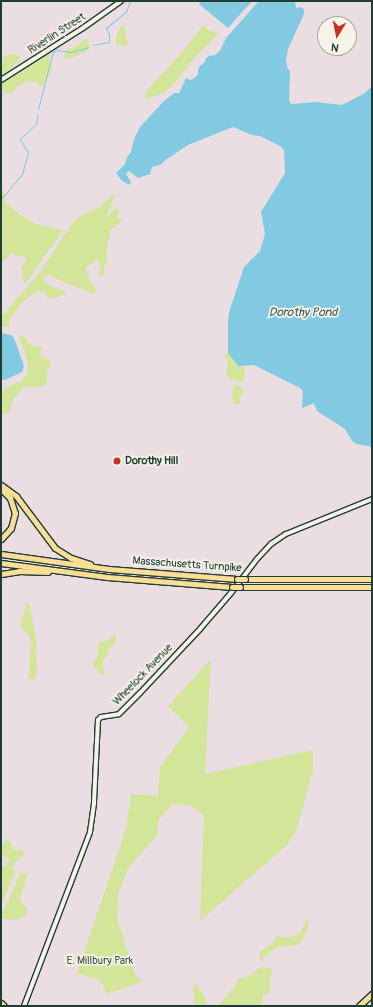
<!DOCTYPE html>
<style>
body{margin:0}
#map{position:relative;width:373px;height:1007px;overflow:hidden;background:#ebdee3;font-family:Pangolin,sans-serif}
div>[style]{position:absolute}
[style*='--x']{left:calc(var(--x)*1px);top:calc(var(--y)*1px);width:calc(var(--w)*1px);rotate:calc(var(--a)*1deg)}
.green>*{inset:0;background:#d3e599}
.water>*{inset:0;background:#81cae1}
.stream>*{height:1px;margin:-0.5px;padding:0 0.5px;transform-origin:0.5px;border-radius:0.5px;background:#81cae1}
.roads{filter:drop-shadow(1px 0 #1f3d34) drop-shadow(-1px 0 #1f3d34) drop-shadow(0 1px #1f3d34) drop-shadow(0 -1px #1f3d34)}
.secondary>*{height:4px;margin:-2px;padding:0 2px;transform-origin:2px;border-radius:2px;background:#f7f3e8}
.primary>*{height:4.5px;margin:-2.25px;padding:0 2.25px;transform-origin:2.25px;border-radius:2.25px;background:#fdde96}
.highway>*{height:5px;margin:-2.5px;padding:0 2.5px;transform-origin:2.5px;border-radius:2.5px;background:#fdde96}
.bridges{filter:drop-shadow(1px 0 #1f3d34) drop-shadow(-1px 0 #1f3d34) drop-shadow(0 1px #1f3d34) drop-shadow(0 -1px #1f3d34)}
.highway-bridge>*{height:5px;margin:-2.5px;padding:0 2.5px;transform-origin:2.5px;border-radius:2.5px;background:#fdde96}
.dots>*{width:11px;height:11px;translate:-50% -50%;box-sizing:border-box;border:2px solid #f7f3e8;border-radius:50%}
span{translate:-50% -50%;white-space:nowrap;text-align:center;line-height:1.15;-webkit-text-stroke:3.5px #f7f3e8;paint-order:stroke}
.street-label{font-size:11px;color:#1f3d34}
.poi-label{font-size:11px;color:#1f3d34;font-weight:700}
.left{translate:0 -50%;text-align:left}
.park-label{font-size:11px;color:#3a5643}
.water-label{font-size:12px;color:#335957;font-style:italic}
.frame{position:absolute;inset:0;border:2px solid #1f3d34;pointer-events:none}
.north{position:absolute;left:317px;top:16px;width:40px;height:40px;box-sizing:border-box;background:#f7f3e8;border:1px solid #a1aaa0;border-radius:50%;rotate:190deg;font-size:11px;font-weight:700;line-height:16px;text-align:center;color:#1f3d34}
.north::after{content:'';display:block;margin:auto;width:14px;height:18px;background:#c8321e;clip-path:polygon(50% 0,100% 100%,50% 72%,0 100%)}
</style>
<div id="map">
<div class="green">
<i style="clip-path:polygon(124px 25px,126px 30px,126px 37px,128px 43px,126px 46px,118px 45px,115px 44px,117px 35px,120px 27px)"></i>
<i style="clip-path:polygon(203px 25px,210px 31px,217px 32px,218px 34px,189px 64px,186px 71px,184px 71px,175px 83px,165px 92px,148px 99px,145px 97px,147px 90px,178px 57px)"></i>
<i style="clip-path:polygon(88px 37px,89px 50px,67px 60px,64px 58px,66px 50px,77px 46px)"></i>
<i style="clip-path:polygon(50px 52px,49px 59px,52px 66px,51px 72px,44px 84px,41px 86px,35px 81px,26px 82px,18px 86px,11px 95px,1px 89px,1px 83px)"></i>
<i style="clip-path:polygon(8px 54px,17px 55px,21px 60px,1px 76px,3px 57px)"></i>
<i style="clip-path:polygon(1px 190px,4px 191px,6px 203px,19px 214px,36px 224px,63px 230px,25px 284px,23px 282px,22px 268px,26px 259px,24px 255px,16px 256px,12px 252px,6px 260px,1px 261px)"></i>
<i style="clip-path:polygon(112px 195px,114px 195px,114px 198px,107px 213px,108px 217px,112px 211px,117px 208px,119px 211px,116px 217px,123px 221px,110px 230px,110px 238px,107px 242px,107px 261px,104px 268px,104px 275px,99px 275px,100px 263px,97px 260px,85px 268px,91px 283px,96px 289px,96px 293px,91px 293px,48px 275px,43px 279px,44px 282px,52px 287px,65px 291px,67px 294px,48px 300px,45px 292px,38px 291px,23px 301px,10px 319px,9px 326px,1px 327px,1px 317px,41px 271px,71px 225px,79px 217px,98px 208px)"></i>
<i style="clip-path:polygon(22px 335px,31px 345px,42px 348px,40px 355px,51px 362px,47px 373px,46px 384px,40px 387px,24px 387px,14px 398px,9px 413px,1px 414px,1px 392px,7px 387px,22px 381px,28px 372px,28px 363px,19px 336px)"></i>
<i style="clip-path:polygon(228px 351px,236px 365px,244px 367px,245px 374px,243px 382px,232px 380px,226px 375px,228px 363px,224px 356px)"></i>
<i style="clip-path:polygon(234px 385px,240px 386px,244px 391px,240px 397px,240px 405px,235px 404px,232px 400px)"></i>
<i style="clip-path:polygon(25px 603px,29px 603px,36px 637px,37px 674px,35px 679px,28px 679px,31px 644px,28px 634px,23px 630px,20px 624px,25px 610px)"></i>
<i style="clip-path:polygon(115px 634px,117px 638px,116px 642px,108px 650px,107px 656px,102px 661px,105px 674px,100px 674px,96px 668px,93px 667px,93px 663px,98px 655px,98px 643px,107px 641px)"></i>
<i style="clip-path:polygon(211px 659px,205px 774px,313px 750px,313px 771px,296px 831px,288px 844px,200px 921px,204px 816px,189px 805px,172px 804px,158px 821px,157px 836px,128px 868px,118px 895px,117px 919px,135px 974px,142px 982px,107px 994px,100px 980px,77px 973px,126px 829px,131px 794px,158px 796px,160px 767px,189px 727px,168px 706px)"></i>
<i style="clip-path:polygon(7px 839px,10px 841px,14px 850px,25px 851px,23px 856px,14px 863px,13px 868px,15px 871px,14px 875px,1px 905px,1px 866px,6px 867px,8px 862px,8px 858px,1px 855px,1px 847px)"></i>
<i style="clip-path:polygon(21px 872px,26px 874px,27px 877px,19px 899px,27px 909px,27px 915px,16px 920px,3px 919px,2px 914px)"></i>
<i style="clip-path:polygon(306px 920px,308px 921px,308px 928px,300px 944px,292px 946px,280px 946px,269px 953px,260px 961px,260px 952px,273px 943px,277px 936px,293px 937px,301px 931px)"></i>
<i style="clip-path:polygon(260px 967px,270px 968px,273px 972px,270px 977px,270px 991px,268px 994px,264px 994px,260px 1006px,217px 1006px,235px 987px,238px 979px,249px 976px)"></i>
<i style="clip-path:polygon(194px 985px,198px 986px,205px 998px,206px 1006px,195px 1004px,193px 992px)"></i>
</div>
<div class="water">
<i style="clip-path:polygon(199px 1px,252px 1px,228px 28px,200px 5px)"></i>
<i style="clip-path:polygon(259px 1px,295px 1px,296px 8px,300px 7px,304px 9px,304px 14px,288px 49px,286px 61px,287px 67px,290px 71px,289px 100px,291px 104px,316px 102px,342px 105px,365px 93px,372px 86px,372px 447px,357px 444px,352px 441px,345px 429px,317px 411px,314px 403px,302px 408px,303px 391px,300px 388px,254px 365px,238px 366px,228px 353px,228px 322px,229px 312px,244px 267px,260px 251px,265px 234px,261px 212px,285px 173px,284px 150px,280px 146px,260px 136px,252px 135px,233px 127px,188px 145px,164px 161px,162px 164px,152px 167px,150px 174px,138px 178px,129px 171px,126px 174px,131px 182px,130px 185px,122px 181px,116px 173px,125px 164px,127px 157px,131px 152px,134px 139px,140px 127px,163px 102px,174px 93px,179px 93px,186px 78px,191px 80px,197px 76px,199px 67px,205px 62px,205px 59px,209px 56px,215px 55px,220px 51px,226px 38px)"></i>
<i style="clip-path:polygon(1px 333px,11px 335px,14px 338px,24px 366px,22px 372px,5px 380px,1px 380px)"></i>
</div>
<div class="stream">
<i style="--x:93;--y:45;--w:16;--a:-11"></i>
<i style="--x:109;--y:42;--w:8;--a:-90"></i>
<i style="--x:109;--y:34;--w:7;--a:-117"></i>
<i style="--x:106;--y:28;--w:26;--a:-39"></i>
<i style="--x:126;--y:12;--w:12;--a:-70"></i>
<i style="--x:38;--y:109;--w:59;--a:-75.3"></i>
<i style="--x:53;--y:52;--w:4;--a:-27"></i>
<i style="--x:57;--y:50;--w:14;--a:8"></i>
<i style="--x:71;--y:52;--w:18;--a:-16"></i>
<i style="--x:1;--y:199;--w:33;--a:-50"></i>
<i style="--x:22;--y:174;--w:22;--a:-74"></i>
<i style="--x:28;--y:153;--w:16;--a:-120"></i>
<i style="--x:20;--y:139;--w:22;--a:-43"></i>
<i style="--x:36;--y:124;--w:10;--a:-79"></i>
</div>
<div class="roads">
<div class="secondary">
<i style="--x:1;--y:80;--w:97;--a:-32.4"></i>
<i style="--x:83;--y:28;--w:47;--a:-35.4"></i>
<i style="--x:24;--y:1006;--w:186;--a:-69.2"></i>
<i style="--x:90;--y:832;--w:30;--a:-82"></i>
<i style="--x:94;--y:802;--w:82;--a:-87.2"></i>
<i style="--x:98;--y:720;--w:4;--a:-45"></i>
<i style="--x:101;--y:717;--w:18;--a:-9"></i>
<i style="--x:119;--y:714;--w:30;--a:-45"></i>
<i style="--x:140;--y:693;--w:88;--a:-46.8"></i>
<i style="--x:200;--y:629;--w:48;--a:-49.3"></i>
<i style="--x:231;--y:593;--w:43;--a:-52.6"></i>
<i style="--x:257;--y:559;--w:21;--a:-47"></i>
<i style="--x:271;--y:544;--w:18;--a:-34"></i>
<i style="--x:286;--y:534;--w:93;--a:-22.1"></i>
</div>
<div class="primary">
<i style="--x:359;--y:1006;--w:18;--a:-43"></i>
</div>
<div class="highway">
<i style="--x:1;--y:485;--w:19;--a:36"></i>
<i style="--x:16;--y:496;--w:65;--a:53.1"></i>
<i style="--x:55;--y:548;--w:19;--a:32"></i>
<i style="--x:71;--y:558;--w:20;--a:18"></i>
<i style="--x:1;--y:489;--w:13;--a:45"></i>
<i style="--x:10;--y:498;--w:16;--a:72"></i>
<i style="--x:15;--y:513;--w:16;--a:105"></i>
<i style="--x:11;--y:528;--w:15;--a:132"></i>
<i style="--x:1;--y:554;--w:109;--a:7.9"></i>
<i style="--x:109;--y:569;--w:128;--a:4.5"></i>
<i style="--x:1;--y:563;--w:107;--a:7.5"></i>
<i style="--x:107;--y:577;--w:125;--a:4.6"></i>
<i style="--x:1;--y:574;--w:18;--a:-9"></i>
<i style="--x:19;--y:571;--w:29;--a:2"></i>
<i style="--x:245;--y:579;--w:127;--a:0"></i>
<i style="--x:240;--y:587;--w:132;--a:0"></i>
<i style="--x:1;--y:1003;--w:4;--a:45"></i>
</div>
</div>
<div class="bridges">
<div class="highway-bridge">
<i style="--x:237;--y:579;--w:8;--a:0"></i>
<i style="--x:232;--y:587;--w:8;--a:0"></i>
</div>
</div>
<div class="dots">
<i style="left:117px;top:461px;background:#c8321e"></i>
</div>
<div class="street-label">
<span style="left:57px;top:34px;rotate:-33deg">Riverlin Street</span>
<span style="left:187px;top:565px;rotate:4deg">Massachusetts Turnpike</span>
<span style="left:143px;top:675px;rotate:-46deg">Wheelock Avenue</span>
</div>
<div class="poi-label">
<span class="left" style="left:125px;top:461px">Dorothy Hill</span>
</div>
<div class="park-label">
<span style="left:100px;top:961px">E. Millbury Park</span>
</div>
<div class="water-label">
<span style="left:303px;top:313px">Dorothy Pond</span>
</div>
<div class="frame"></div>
<div class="north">N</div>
</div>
